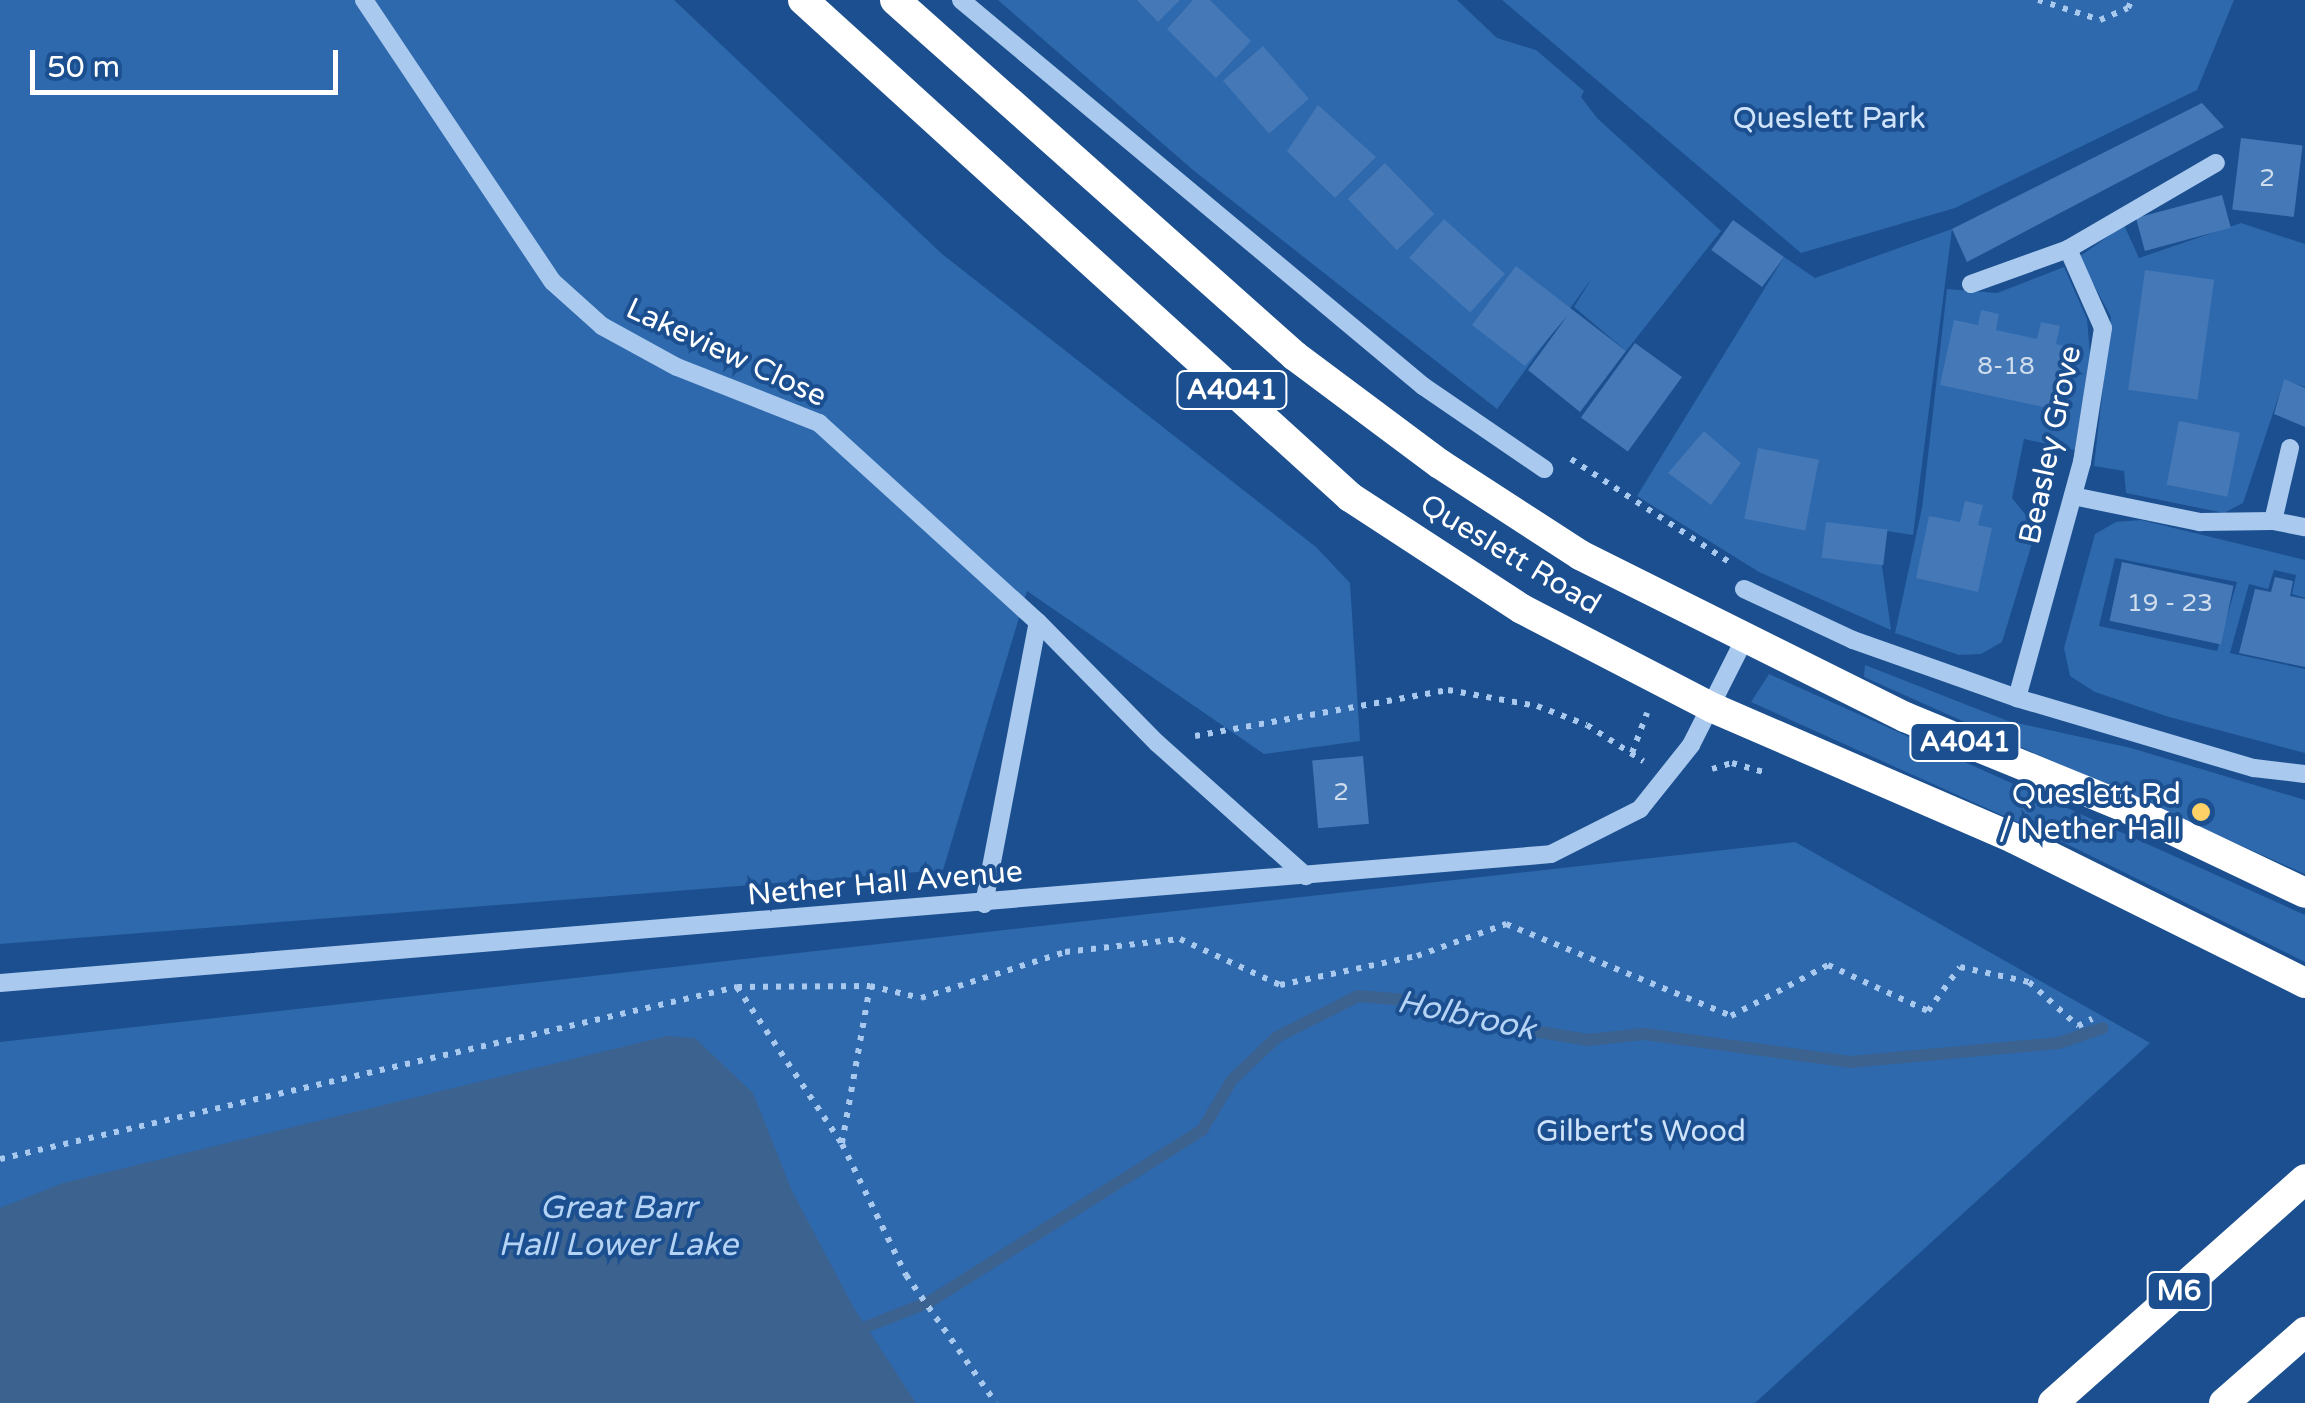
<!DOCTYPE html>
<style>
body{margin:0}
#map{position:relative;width:2305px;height:1403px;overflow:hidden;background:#1b4f8f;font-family:"Varela Round",sans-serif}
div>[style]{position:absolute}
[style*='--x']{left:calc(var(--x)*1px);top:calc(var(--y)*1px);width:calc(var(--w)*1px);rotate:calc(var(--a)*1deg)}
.green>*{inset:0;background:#2e69ad}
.water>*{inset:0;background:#3c6290}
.stream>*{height:12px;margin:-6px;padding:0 6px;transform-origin:6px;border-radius:6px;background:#3c6290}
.building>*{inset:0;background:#4478b7;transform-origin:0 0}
.path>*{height:6px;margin-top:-3px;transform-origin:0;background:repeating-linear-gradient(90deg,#a9c9ee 0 5px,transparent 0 13px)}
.minor>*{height:18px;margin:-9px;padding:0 9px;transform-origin:9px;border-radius:9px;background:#a9c9ee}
.highway>*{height:30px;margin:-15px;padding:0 15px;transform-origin:15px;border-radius:15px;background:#fff}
.dots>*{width:28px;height:28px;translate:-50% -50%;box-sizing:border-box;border:5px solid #1b4f8f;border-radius:50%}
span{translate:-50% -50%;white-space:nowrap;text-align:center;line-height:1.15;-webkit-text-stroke:8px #1b4f8f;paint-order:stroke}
.number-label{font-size:25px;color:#d0dded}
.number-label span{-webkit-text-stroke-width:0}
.shield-label span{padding:2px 8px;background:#1b4f8f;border:2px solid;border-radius:8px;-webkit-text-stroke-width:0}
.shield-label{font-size:28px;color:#fff;font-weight:700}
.park-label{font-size:30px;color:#cfe3fa}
.street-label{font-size:30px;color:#fff}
.poi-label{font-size:30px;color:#fff}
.right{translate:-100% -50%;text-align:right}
.water-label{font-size:32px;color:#b5d3f5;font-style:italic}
.scale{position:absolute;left:30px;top:50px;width:308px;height:45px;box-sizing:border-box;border:5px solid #fff;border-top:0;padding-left:12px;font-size:30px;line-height:35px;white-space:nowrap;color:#fff;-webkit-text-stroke:8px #1b4f8f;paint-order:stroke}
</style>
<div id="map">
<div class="green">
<i style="clip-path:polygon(0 0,674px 0,942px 254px,1316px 547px,1350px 583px,1360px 741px,1264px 754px,1027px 591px,943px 870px,0 944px)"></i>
<i style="clip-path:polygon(998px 0,1457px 0,1497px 38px,1536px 50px,1584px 91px,1581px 97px,1597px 118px,1721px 231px,1626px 351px,1574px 307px,1592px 278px,1497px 409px,1193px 170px)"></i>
<i style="clip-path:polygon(1502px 0,2234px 0,2197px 90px,1955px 208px,1801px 253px)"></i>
<i style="clip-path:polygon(2241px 223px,2305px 244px,2305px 387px,2284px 380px,2243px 503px,2224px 513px,2126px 493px,2124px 471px,2094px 466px,2111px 317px,2079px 257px,2124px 225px,2139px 258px)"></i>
<i style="clip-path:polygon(1952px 229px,1913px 535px,1887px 531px,1882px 566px,1891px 630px,1759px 572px,1637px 496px,1784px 257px,1815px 278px)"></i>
<i style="clip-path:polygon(2064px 267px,2087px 319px,2090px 354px,2075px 450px,2024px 439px,2012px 498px,2029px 519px,2033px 540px,2002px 642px,1981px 654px,1959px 655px,1895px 633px,1922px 508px,1947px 289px,1997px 293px)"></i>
<i style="clip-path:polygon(evenodd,2141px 520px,2305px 560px,2305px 598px,2292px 594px,2296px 575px,2274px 570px,2268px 589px,2249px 584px,2230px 653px,2305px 669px,2305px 753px,2169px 717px,2095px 692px,2070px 676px,2064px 648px,2095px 534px,2116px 522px,2141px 520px,2115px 558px,2237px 582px,2217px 651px,2099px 626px,2115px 558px)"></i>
<i style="clip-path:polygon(1865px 665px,2008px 721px,2131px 748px,2305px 800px,2305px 874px,1864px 677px)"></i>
<i style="clip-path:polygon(1769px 674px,2305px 915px,2305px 962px,2075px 848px,1751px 702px)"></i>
<i style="clip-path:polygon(1795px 842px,2150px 1043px,1755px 1403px,0 1403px,0 1042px)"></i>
</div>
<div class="water">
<i style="clip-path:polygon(667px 1036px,695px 1038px,753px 1093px,792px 1191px,854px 1308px,916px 1403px,0 1403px,0 1208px,63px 1183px)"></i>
</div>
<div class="stream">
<i style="--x:853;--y:1332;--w:82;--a:-21.5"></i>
<i style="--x:929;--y:1302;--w:323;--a:-32.2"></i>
<i style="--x:1202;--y:1130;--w:58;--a:-59"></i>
<i style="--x:1232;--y:1080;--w:62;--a:-43.7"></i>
<i style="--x:1277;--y:1037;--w:91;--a:-26.8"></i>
<i style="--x:1358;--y:996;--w:50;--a:4.6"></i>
<i style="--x:1408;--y:1000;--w:93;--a:15.5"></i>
<i style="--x:1498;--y:1025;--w:91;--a:9.5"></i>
<i style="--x:1588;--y:1040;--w:56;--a:-6.1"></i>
<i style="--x:1644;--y:1034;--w:208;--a:7.7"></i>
<i style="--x:1850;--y:1062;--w:210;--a:-5.2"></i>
<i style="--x:2059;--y:1043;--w:46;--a:-18.8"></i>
</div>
<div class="building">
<i style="clip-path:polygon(1137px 0,1180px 0,1158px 22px)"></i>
<i style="clip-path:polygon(1193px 0,1210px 0,1251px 41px,1216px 78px,1167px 29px)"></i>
<i style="left:1263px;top:46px;width:70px;height:53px;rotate:49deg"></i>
<i style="clip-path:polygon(2202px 103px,2224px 127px,1967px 262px,1952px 229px)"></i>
<i style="clip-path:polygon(1318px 105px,1376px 157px,1335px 198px,1287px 151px)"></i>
<i style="left:2241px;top:138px;width:62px;height:72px;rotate:7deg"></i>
<i style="left:1385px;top:163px;width:71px;height:52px;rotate:46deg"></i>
<i style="left:2222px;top:195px;width:34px;height:89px;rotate:75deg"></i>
<i style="left:1444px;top:219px;width:82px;height:52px;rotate:42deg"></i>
<i style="left:1733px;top:220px;width:63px;height:37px;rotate:36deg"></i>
<i style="clip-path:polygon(1516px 266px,1626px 351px,1580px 412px,1528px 370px,1568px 315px,1525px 366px,1472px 325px)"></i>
<i style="left:2145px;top:270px;width:70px;height:121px;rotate:8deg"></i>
<i style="clip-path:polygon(1981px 310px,1999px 314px,1996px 330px,2037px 339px,2041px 322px,2060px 326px,2056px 344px,2071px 348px,2058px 410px,1940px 385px,1954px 320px,1978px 325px)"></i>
<i style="left:1635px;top:343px;width:58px;height:92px;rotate:36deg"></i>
<i style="clip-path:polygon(2284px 379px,2305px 388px,2305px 427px,2274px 414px)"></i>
<i style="left:2179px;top:421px;width:62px;height:65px;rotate:11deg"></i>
<i style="clip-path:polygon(1704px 431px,1741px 463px,1711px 505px,1668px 473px)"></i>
<i style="left:1758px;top:448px;width:62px;height:72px;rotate:11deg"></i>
<i style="clip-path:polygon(1965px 501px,1983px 505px,1978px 525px,1992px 528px,1978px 592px,1916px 578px,1929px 516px,1960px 522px)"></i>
<i style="left:1826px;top:522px;width:62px;height:36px;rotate:7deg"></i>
<i style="left:2122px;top:562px;width:114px;height:60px;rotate:12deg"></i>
<i style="clip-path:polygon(2275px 577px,2293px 581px,2290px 596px,2305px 599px,2305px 667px,2239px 653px,2255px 589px,2271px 592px)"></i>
<i style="left:1363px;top:756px;width:68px;height:51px;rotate:85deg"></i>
</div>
<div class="path">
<i style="--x:2038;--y:0;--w:65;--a:17.9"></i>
<i style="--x:2100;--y:20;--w:30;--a:-23"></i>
<i style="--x:2128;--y:8;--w:9;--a:-63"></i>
<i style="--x:1571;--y:459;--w:192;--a:33.1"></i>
<i style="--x:1195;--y:736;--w:257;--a:-10.3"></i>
<i style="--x:1448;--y:690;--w:90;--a:10.2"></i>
<i style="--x:1537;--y:706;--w:53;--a:20.8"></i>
<i style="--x:1587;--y:725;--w:67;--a:32.7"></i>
<i style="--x:1632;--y:753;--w:43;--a:-69.4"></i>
<i style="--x:1712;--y:769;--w:21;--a:-17"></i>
<i style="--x:1732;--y:763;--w:36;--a:16"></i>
<i style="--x:737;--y:987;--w:133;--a:-0.4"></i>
<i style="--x:870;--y:986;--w:52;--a:13.2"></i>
<i style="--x:921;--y:998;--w:151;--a:-17.7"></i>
<i style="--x:1065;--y:952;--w:116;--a:-6.4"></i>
<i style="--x:1180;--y:939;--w:110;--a:24.7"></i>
<i style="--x:1280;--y:985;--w:140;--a:-12"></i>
<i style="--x:1417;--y:956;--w:95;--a:-19.8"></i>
<i style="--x:1506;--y:924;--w:243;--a:22.2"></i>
<i style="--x:1731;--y:1016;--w:110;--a:-27.7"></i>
<i style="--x:1828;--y:965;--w:110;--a:24.7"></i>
<i style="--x:1928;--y:1011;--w:54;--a:-54"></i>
<i style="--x:1960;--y:967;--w:71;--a:12.3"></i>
<i style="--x:2029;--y:982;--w:66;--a:41.9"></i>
<i style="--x:2078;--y:1026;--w:16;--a:-27"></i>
<i style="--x:842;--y:1143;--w:159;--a:-79.9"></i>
<i style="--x:0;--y:1159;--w:757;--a:-13.14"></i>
<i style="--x:737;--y:987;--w:189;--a:56.2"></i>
<i style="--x:842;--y:1144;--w:146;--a:64"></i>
<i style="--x:906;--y:1275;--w:156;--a:54.9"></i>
</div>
<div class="minor">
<i style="--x:364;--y:0;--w:339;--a:56.2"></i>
<i style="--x:553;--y:282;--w:66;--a:41.9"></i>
<i style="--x:602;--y:326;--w:85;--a:28.7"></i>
<i style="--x:677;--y:367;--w:153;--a:21.5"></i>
<i style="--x:819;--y:423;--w:296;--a:42.3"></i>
<i style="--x:961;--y:0;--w:602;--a:39.88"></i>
<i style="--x:1423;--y:386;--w:147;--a:34.4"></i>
<i style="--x:2068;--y:249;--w:171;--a:-30.2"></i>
<i style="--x:1971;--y:284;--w:103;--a:-19.8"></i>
<i style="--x:2068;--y:249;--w:86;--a:66.1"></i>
<i style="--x:2103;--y:328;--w:136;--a:98.9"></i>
<i style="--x:2082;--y:462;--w:245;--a:105.4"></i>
<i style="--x:2073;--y:496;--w:130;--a:11.6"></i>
<i style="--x:2200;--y:522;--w:73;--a:-0.8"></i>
<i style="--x:2273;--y:521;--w:75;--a:-76.9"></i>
<i style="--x:2273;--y:521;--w:33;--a:11"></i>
<i style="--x:1744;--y:589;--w:120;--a:25.1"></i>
<i style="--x:1853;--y:640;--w:174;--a:19.5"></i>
<i style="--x:2017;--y:698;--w:247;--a:16.5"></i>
<i style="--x:2254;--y:768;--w:51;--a:6.7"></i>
<i style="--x:984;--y:904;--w:287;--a:-79.2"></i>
<i style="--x:1038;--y:622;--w:170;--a:45.5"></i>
<i style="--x:1157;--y:743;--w:200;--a:41.8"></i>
<i style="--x:0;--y:983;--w:1556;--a:-4.75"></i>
<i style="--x:1551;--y:854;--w:100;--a:-26.8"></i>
<i style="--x:1640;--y:809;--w:82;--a:-51.4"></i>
<i style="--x:1691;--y:745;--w:118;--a:-63.2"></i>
</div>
<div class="highway">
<i style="--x:803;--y:0;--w:739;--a:42.26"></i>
<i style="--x:1350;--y:497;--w:205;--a:33.1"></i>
<i style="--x:1522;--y:609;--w:215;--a:27.4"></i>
<i style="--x:1713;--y:708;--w:327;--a:23.4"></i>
<i style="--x:2013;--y:838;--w:326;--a:26.4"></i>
<i style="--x:895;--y:0;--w:535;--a:41.67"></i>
<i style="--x:1295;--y:356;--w:181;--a:36.7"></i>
<i style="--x:1440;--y:464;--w:167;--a:33"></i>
<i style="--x:1580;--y:555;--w:363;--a:26.5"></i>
<i style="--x:1905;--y:717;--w:237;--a:22.3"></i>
<i style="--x:2124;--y:807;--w:200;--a:25.4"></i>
<i style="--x:2053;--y:1403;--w:337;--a:-41.6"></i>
<i style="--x:2224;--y:1403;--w:108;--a:-41.2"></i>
</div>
<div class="dots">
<i style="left:2201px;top:812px;background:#ffd166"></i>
</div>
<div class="number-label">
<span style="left:2267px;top:178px">2</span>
<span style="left:2006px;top:366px">8-18</span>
<span style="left:2170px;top:603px">19 - 23</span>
<span style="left:1341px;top:792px">2</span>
</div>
<div class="shield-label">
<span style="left:1232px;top:390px">A4041</span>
<span style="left:1965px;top:742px">A4041</span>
<span style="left:2179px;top:1291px">M6</span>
</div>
<div class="park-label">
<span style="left:1829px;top:119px">Queslett Park</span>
<span style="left:1641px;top:1132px">Gilbert's Wood</span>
</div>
<div class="street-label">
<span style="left:726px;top:353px;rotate:25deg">Lakeview Close</span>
<span style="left:2051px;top:445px;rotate:-78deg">Beasley Grove</span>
<span style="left:1510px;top:555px;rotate:31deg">Queslett Road</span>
<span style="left:885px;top:884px;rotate:-5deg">Nether Hall Avenue</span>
</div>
<div class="poi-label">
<span class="right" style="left:2181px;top:812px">Queslett Rd<br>/ Nether Hall</span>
</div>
<div class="water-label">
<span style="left:1466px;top:1016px;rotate:12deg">Holbrook</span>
<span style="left:618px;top:1227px">Great Barr<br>Hall Lower Lake</span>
</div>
<div class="scale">50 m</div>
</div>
